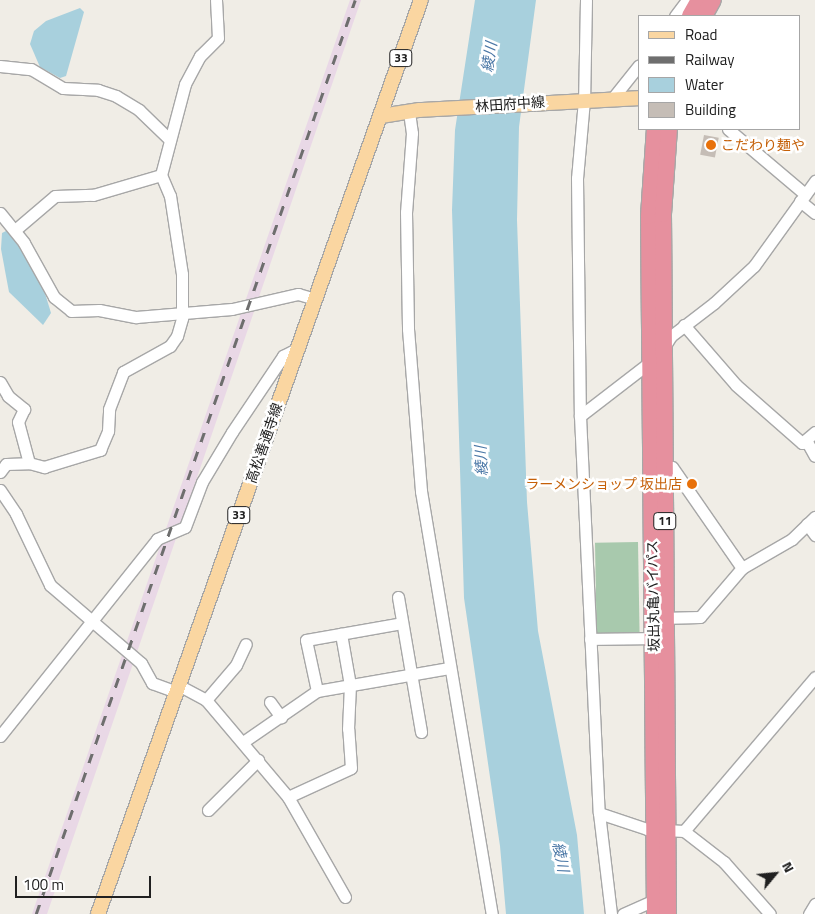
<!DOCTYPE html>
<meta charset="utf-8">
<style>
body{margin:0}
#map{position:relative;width:815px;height:914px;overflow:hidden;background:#f0ede6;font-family:"Titillium Web","Noto Sans JP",sans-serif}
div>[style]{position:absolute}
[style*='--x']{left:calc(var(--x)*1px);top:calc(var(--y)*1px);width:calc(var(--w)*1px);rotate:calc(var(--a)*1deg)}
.industrial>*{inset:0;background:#e9d8e6}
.cemetery>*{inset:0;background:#a8c9ad;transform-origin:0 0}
.water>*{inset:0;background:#a8d0dd}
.building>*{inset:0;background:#c5bdb6;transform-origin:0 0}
.roads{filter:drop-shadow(1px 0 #a7a7a7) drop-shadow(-1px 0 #a7a7a7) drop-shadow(0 1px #a7a7a7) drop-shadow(0 -1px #a7a7a7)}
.minor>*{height:11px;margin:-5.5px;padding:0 5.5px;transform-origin:5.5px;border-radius:5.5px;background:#fff}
.major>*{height:14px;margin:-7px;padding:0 7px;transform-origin:7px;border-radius:7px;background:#fad6a1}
.highway>*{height:16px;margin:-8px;padding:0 8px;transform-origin:8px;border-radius:8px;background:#e6909e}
.rail>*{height:2.5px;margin-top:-1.25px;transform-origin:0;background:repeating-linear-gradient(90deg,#6e6e6e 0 10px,transparent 0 20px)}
.dots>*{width:14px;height:14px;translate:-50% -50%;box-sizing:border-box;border:2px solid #fff;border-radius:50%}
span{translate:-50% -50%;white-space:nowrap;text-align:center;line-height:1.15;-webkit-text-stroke:5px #fff;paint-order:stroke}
.shield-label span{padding:1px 4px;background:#fff;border:1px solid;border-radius:4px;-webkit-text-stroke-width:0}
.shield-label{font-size:12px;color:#202020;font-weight:700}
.street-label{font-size:14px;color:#202020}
.food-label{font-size:14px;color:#c56008}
.left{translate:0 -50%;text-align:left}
.right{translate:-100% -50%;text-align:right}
.water-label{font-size:15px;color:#4a77a6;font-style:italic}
.legend{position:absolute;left:638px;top:15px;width:162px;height:115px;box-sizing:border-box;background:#fff;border:1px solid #a6a6a6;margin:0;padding:6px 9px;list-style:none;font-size:15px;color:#202020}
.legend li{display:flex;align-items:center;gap:10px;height:25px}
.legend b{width:25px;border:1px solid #a6a6a6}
.north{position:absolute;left:750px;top:849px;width:50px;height:50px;-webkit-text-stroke:4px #fff;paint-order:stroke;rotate:62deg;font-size:14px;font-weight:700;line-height:20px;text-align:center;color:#202020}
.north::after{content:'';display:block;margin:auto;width:18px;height:22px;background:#202020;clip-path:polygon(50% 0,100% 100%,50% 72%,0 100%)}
.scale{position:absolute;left:15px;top:876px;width:136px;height:22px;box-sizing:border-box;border:2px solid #202020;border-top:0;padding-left:6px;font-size:15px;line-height:18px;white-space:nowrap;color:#202020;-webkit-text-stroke:4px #fff;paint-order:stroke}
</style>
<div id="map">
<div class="industrial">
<i style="clip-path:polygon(350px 0,361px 0,47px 914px,32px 914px)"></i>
</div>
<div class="cemetery">
<i style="left:638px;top:542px;width:93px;height:43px;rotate:89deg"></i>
</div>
<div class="water">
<i style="clip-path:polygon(475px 0,536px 0,519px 127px,517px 220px,527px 502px,538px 631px,577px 835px,584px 914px,506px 914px,500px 846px,464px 598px,452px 210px,455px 130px)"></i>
<i style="clip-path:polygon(80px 8px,84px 12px,66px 76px,60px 78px,40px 67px,30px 44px,34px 31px,46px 21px)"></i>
<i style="clip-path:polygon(8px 230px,27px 255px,44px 290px,51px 313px,43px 325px,9px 292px,1px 249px,2px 233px)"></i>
</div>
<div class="building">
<i style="left:704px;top:135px;width:15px;height:20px;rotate:11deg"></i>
</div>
<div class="roads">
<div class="minor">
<i style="--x:586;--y:0;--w:100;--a:91.1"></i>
<i style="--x:584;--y:100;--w:78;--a:95.1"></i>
<i style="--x:577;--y:178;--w:238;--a:89.3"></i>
<i style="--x:580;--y:416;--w:397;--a:87.3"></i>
<i style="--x:599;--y:813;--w:102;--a:83.2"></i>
<i style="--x:675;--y:16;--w:20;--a:-53"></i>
<i style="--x:0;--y:66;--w:31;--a:6"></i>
<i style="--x:31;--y:69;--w:37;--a:31"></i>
<i style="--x:63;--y:88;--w:35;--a:3"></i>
<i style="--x:98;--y:90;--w:19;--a:18"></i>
<i style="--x:116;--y:96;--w:27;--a:31"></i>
<i style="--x:139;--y:110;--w:43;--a:44.1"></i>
<i style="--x:612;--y:99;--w:43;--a:-51.5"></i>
<i style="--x:409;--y:112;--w:21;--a:82"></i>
<i style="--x:412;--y:133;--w:79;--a:94.3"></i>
<i style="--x:406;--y:212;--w:117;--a:89"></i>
<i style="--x:408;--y:329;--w:163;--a:85.4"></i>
<i style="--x:421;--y:491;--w:429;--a:80.5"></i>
<i style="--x:728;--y:129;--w:101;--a:40.2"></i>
<i style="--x:800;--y:201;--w:19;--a:39"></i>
<i style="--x:0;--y:213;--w:38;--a:51"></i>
<i style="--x:24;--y:243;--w:62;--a:60.9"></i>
<i style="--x:54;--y:297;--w:22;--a:39"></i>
<i style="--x:71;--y:311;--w:28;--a:-2"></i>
<i style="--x:99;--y:310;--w:38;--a:11"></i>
<i style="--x:136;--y:317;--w:96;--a:-4.8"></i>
<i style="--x:232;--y:309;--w:68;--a:-12.8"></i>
<i style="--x:298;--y:294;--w:18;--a:16"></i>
<i style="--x:15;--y:230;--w:52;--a:-40.4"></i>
<i style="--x:55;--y:196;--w:38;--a:-2"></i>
<i style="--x:93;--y:195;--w:71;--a:-16.4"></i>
<i style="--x:684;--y:325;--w:79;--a:49.1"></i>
<i style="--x:736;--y:385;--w:88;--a:41.3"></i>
<i style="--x:802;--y:443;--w:17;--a:-40"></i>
<i style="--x:664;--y:347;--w:13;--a:-58"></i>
<i style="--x:671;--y:336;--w:54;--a:-37.5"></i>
<i style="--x:714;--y:303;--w:54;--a:-42.8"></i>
<i style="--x:754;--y:266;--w:105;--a:-54.3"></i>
<i style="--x:0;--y:382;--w:16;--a:60"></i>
<i style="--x:8;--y:396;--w:21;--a:39"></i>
<i style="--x:24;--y:409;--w:14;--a:115"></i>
<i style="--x:18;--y:422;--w:42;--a:75"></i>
<i style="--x:580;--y:416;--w:93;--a:-37.6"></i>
<i style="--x:806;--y:440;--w:18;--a:61"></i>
<i style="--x:672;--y:467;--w:123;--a:55.3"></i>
<i style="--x:0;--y:472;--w:10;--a:-53"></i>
<i style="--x:6;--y:464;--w:23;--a:-2"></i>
<i style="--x:29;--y:463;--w:16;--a:15"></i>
<i style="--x:44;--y:467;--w:59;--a:-16.9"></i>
<i style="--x:100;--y:450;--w:21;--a:-67"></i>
<i style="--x:108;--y:431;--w:22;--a:-87"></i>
<i style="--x:109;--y:409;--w:40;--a:-69"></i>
<i style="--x:123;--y:372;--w:54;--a:-29"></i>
<i style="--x:170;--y:346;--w:12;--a:-55"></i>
<i style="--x:177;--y:336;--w:19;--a:-74"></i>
<i style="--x:182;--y:318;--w:44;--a:-90"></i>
<i style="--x:182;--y:274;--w:79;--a:-98.7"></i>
<i style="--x:170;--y:196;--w:23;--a:-113"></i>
<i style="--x:161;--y:175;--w:94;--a:-75.2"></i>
<i style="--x:185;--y:84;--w:32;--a:-62"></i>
<i style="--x:200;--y:56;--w:25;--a:-45"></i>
<i style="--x:218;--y:38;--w:38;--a:-93"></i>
<i style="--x:0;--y:490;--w:29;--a:56"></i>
<i style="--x:16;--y:514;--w:79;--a:64.4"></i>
<i style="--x:50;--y:585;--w:120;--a:40.6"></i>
<i style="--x:141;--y:663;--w:23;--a:61"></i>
<i style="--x:152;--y:683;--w:27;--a:20"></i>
<i style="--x:807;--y:524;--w:14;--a:54"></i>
<i style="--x:398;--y:597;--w:137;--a:80.3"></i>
<i style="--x:660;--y:618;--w:40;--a:-1.4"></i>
<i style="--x:700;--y:617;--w:65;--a:-49.4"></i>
<i style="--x:742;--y:568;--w:58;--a:-30.1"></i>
<i style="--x:792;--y:539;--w:32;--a:-44"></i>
<i style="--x:590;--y:639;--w:63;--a:-0.9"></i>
<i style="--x:180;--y:686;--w:30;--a:28"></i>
<i style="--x:206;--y:700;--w:127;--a:49.8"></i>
<i style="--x:288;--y:797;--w:115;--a:60.3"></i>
<i style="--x:317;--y:691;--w:52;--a:-102.2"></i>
<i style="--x:306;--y:640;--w:97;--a:-10"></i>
<i style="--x:206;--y:700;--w:46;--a:-49.4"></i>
<i style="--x:236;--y:665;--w:23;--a:-65"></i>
<i style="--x:270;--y:702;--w:19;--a:54"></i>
<i style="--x:0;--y:736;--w:252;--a:-51.4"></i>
<i style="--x:157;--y:539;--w:30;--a:-23"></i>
<i style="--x:185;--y:527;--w:48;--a:-69.3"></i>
<i style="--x:202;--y:482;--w:58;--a:-59"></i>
<i style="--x:232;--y:432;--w:92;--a:-56.1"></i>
<i style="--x:283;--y:356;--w:16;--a:-27"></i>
<i style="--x:243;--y:742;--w:90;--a:-34.6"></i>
<i style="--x:317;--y:691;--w:134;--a:-9.9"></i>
<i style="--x:288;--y:797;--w:69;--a:-24.7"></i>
<i style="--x:351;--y:768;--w:39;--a:-94"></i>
<i style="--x:348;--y:729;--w:44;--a:-87.4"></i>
<i style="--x:350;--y:685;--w:52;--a:-100"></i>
<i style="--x:208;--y:810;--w:71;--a:-45"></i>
<i style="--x:599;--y:813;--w:51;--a:18.4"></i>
<i style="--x:647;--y:829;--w:37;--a:3"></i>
<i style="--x:684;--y:831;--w:51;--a:37.8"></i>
<i style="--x:724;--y:862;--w:69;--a:48.5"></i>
<i style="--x:684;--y:831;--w:202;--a:-49.6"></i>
<i style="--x:623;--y:914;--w:35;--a:-24"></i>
<i style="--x:809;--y:914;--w:12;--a:-59"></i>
</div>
<div class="major">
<i style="--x:381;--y:116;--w:39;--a:-9"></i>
<i style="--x:420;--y:110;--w:219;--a:-3.1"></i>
<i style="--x:98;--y:914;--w:969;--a:-70.54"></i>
</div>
<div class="highway">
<i style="--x:690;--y:16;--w:18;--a:-61"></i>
<i style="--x:704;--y:16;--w:18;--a:-61"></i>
<i style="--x:655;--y:914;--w:698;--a:-90.49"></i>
<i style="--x:649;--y:216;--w:87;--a:-86.1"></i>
<i style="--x:668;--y:914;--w:700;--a:-90.41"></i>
<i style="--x:663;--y:214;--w:85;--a:-86"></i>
</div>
</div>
<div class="rail">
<i style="--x:36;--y:914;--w:968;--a:-70.76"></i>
</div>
<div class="dots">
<i style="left:711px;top:145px;background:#e8710a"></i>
<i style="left:692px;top:484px;background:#e8710a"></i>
</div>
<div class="shield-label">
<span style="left:401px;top:58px">33</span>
<span style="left:239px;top:515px">33</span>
<span style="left:665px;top:521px">11</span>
</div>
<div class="street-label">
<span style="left:510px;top:104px;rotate:-4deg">林田府中線</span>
<span style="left:264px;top:443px;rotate:-71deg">高松善通寺線</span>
<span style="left:653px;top:596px;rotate:-91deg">坂出丸亀バイパス</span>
</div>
<div class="food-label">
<span class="left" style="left:721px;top:145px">こだわり麺や</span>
<span class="right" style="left:682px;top:484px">ラーメンショップ 坂出店</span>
</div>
<div class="water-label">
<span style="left:489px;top:57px;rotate:-81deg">綾川</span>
<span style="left:481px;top:461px;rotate:-92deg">綾川</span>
<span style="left:561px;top:857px;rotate:79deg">綾川</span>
</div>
<ul class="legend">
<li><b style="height:6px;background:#fad6a1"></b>Road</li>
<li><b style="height:6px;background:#6e6e6e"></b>Railway</li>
<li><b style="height:14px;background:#a8d0dd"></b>Water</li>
<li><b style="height:14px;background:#c5bdb6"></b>Building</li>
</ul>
<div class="north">N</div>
<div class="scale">100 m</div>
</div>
